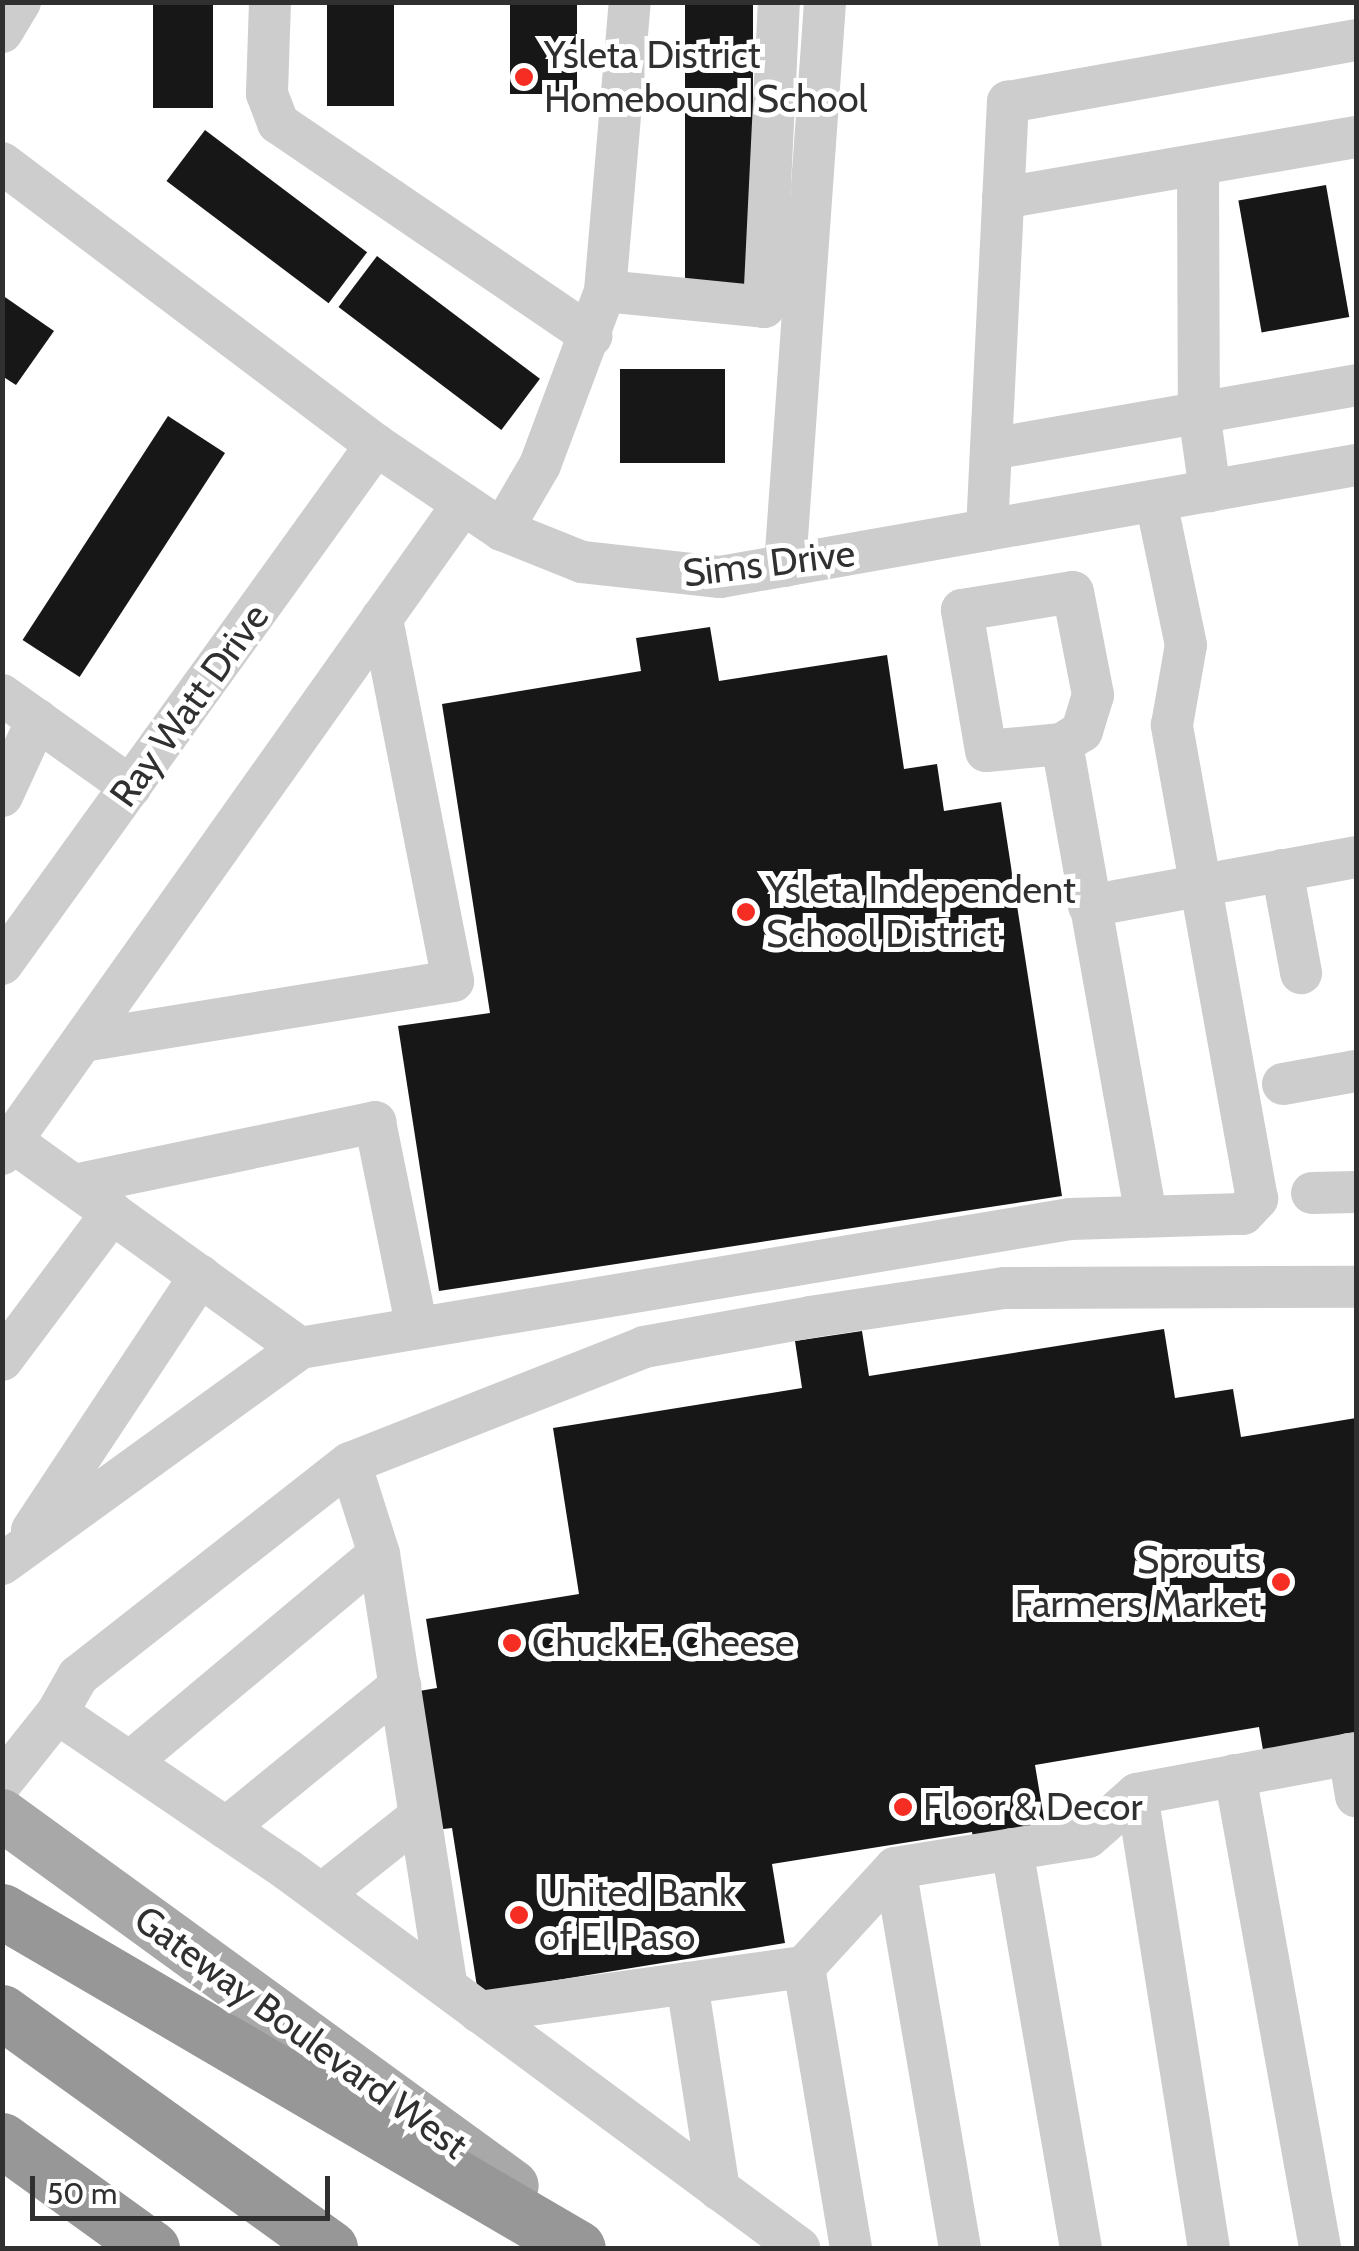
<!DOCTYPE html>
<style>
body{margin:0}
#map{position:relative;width:1359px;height:2251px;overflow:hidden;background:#fff;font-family:Cabin,sans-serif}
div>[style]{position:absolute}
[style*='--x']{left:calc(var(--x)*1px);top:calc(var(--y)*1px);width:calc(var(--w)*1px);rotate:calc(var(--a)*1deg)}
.building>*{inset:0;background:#171717;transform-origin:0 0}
.minor>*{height:42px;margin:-21px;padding:0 21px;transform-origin:21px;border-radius:21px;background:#cdcdcd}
.major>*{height:52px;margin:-26px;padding:0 26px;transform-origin:26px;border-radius:26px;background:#a8a8a8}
.highway>*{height:55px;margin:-27.5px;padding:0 27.5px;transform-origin:27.5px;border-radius:27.5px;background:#979797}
.dots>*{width:28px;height:28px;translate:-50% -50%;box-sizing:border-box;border:5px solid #fff;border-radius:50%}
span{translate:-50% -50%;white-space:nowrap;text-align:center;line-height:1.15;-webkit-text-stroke:10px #fff;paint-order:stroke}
.poi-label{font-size:38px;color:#303030}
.left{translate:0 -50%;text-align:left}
.right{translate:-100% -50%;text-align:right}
.street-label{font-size:38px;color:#303030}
.frame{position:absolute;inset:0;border:5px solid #303030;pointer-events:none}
.scale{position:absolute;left:30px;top:2176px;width:300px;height:45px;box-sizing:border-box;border:5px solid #303030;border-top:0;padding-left:12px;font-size:30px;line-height:35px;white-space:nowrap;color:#303030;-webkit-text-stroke:8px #fff;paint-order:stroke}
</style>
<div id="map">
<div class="building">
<i style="left:153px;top:2px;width:60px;height:106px"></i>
<i style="left:327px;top:2px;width:67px;height:104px"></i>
<i style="left:510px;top:2px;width:67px;height:92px"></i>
<i style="left:685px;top:2px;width:68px;height:288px"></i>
<i style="left:205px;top:130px;width:203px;height:64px;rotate:37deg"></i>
<i style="left:1326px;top:185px;width:134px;height:89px;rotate:80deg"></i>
<i style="left:377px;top:256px;width:204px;height:64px;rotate:37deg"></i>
<i style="clip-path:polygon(2px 295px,54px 331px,16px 385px,2px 376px)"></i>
<i style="left:620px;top:369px;width:105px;height:94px"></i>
<i style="left:168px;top:416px;width:68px;height:267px;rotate:33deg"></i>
<i style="clip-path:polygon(710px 627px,719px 681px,887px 655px,904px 769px,937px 764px,944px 811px,1001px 802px,1062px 1196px,439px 1291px,398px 1026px,490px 1013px,442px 704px,641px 671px,636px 638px)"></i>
<i style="clip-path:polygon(1164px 1329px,1175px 1398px,1233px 1389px,1241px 1437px,1356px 1418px,1356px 1741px,1264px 1756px,1259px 1727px,1035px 1765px,1047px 1837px,975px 1848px,972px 1832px,772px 1864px,785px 1943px,478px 1993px,452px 1828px,435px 1830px,413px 1692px,437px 1688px,426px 1619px,579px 1594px,553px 1428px,802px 1388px,795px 1341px,862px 1331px,869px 1376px)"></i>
</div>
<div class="minor">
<i style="--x:270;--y:2;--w:92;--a:91.9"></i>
<i style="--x:267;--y:94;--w:31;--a:69"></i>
<i style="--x:278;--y:123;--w:379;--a:34.2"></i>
<i style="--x:2;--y:32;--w:35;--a:-59"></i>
<i style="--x:2;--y:163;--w:468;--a:37"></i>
<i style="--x:376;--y:445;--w:152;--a:34"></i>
<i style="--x:502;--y:530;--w:86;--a:21.8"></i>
<i style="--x:582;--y:562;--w:139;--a:6.2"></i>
<i style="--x:720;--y:577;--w:646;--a:-9.99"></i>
<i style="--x:1198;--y:165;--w:247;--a:89.8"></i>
<i style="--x:1199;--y:412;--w:80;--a:82.1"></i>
<i style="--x:1003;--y:198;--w:358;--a:-9.8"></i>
<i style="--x:605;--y:291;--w:160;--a:5.7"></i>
<i style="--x:764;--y:307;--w:305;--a:-87.2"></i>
<i style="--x:991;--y:449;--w:371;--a:-9.9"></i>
<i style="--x:502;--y:530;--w:75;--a:-59.7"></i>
<i style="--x:540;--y:465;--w:186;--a:-69.5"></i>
<i style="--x:605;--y:291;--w:290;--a:-85.1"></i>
<i style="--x:987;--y:530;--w:429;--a:-87.2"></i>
<i style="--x:1008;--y:102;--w:353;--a:-10.1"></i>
<i style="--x:785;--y:566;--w:565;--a:-85.94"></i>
<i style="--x:2;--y:695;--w:158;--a:35.5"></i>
<i style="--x:1062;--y:744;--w:76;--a:174.7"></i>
<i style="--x:986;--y:751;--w:143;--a:-99.7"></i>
<i style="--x:962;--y:610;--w:112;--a:-9.2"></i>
<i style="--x:1073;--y:592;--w:105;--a:79"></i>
<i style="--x:1093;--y:695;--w:38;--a:107"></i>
<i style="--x:1082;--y:731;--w:24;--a:147"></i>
<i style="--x:1062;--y:744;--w:480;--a:79.9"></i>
<i style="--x:2;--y:796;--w:84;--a:-65.3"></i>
<i style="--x:1282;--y:870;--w:105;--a:79.5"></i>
<i style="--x:1089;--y:906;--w:271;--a:-10.4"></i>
<i style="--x:2;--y:964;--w:640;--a:-54.22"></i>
<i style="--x:83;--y:1041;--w:375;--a:-9.2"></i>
<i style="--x:453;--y:981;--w:370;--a:-101.1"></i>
<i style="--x:1283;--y:1084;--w:74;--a:-10.1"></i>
<i style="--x:2;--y:1134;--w:367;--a:35.7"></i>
<i style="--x:300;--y:1348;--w:781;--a:-9.51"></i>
<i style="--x:1070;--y:1219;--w:173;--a:-1.7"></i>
<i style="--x:1243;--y:1214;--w:21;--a:-47"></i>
<i style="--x:1257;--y:1199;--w:482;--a:-100.2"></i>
<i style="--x:1172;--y:725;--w:81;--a:-80.1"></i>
<i style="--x:1186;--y:645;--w:147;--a:-101.8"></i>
<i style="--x:2;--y:1154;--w:797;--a:-54.65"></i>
<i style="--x:74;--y:1185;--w:308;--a:-11.8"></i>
<i style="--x:375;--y:1122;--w:210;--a:78.5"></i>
<i style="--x:1312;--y:1193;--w:44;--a:-1.3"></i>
<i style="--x:2;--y:1360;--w:184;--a:-53.2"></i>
<i style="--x:350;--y:1463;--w:316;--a:-21.5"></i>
<i style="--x:644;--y:1347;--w:169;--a:-10.2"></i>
<i style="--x:810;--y:1317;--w:196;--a:-8.5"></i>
<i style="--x:1004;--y:1288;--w:352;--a:-0.2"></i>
<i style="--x:32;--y:1530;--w:305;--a:-56.5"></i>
<i style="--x:2;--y:1564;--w:368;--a:-35.9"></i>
<i style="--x:57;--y:1713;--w:43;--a:-60.4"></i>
<i style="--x:78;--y:1676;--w:345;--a:-38.1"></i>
<i style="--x:350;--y:1463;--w:96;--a:72.3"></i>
<i style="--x:379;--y:1554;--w:438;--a:81.1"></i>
<i style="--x:1349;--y:1754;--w:43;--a:80.5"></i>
<i style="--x:130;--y:1762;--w:324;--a:-39.9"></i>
<i style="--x:1235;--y:1775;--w:481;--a:79.8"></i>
<i style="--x:2;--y:1782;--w:88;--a:-51.4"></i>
<i style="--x:57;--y:1713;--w:279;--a:34.2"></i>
<i style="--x:288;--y:1870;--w:636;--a:36.49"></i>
<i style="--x:1137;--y:1794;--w:460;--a:81"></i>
<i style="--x:226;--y:1828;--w:225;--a:-39.2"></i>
<i style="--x:1012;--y:1849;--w:405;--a:80.2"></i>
<i style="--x:895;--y:1868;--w:386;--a:80.3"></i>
<i style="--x:322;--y:1894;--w:125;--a:-38.5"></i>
<i style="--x:804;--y:1967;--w:285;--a:80.5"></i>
<i style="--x:687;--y:1983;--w:209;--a:81.2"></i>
<i style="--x:479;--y:2012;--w:328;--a:-7.9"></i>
<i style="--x:804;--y:1967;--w:134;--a:-47.4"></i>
<i style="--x:895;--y:1868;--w:195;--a:-9.1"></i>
<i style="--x:1088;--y:1837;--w:65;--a:-41.3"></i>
<i style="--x:1137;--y:1794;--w:223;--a:-10.6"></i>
</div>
<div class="major">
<i style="--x:2;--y:1815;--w:631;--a:35.98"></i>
</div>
<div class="highway">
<i style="--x:2;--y:1911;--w:667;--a:30.33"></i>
<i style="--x:2;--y:2012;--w:404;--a:35.7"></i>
<i style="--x:2;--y:2140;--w:185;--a:35.8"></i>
</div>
<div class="dots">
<i style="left:524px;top:77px;background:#f52d23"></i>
<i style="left:746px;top:912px;background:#f52d23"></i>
<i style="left:1281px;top:1582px;background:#f52d23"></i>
<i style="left:512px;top:1643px;background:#f52d23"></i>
<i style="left:903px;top:1807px;background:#f52d23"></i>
<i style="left:519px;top:1915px;background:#f52d23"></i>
</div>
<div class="poi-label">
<span class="left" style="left:544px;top:77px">Ysleta District<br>Homebound School</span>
<span class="left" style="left:766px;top:912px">Ysleta Independent<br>School District</span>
<span class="right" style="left:1261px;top:1582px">Sprouts<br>Farmers Market</span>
<span class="left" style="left:532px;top:1643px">Chuck E. Cheese</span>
<span class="left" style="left:923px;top:1807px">Floor &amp; Decor</span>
<span class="left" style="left:539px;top:1915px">United Bank<br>of El Paso</span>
</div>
<div class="street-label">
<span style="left:769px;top:563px;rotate:-7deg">Sims Drive</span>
<span style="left:189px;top:705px;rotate:-54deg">Ray Watt Drive</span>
<span style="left:301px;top:2032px;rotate:36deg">Gateway Boulevard West</span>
</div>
<div class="frame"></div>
<div class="scale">50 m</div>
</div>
